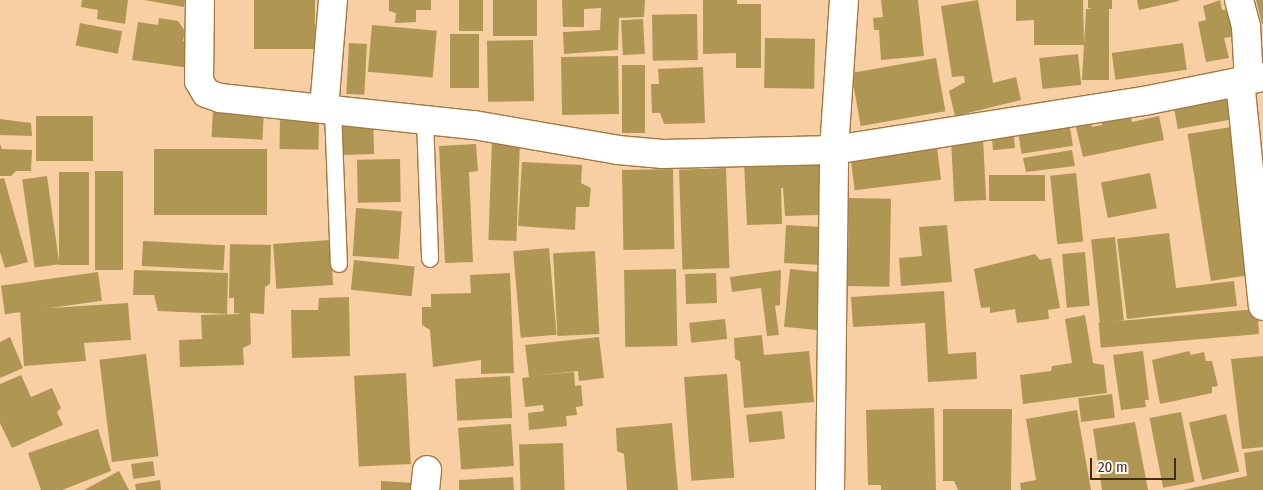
<!DOCTYPE html>
<style>
body{margin:0}
#map{position:relative;width:1263px;height:490px;overflow:hidden;background:#f7cfa3;font-family:"Fira Sans Condensed",sans-serif}
div>[style]{position:absolute}
[style*='--x']{left:calc(var(--x)*1px);top:calc(var(--y)*1px);width:calc(var(--w)*1px);rotate:calc(var(--a)*1deg)}
.building>*{inset:0;background:#b09653;transform-origin:0 0}
.roads{filter:drop-shadow(1px 0 #a57740) drop-shadow(-1px 0 #a57740) drop-shadow(0 1px #a57740) drop-shadow(0 -1px #a57740)}
.service>*{height:16px;margin:-8px;padding:0 8px;transform-origin:8px;border-radius:8px;background:#fff}
.minor>*{height:28px;margin:-14px;padding:0 14px;transform-origin:14px;border-radius:14px;background:#fff}
span{translate:-50% -50%;white-space:nowrap;text-align:center;line-height:1.15;-webkit-text-stroke:5px #fcf7f1;paint-order:stroke}
.scale{position:absolute;left:1090px;top:458px;width:86px;height:22px;box-sizing:border-box;border:2px solid #432f18;border-top:0;padding-left:6px;font-size:15px;line-height:18px;white-space:nowrap;color:#432f18;-webkit-text-stroke:4px #fcf7f1;paint-order:stroke}
</style>
<div id="map">
<div class="building">
<i style="clip-path:polygon(82px 0,128px 0,125px 24px,97px 19px,98px 10px,81px 7px)"></i>
<i style="clip-path:polygon(144px 0,185px 0,184px 7px)"></i>
<i style="left:254px;top:0;width:61px;height:49px"></i>
<i style="clip-path:polygon(389px 0,431px 0,431px 10px,416px 10px,416px 22px,395px 23px,396px 13px,389px 11px)"></i>
<i style="left:459px;top:0;width:24px;height:31px"></i>
<i style="left:493px;top:0;width:44px;height:36px"></i>
<i style="clip-path:polygon(562px 0,645px 0,644px 17px,619px 18px,618px 50px,564px 54px,563px 32px,600px 30px,601px 8px,584px 9px,584px 27px,563px 27px)"></i>
<i style="clip-path:polygon(703px 0,737px 0,737px 4px,761px 4px,761px 68px,736px 68px,736px 53px,703px 54px)"></i>
<i style="clip-path:polygon(881px 0,918px 0,924px 56px,881px 60px,879px 30px,874px 30px,873px 18px,883px 17px)"></i>
<i style="clip-path:polygon(978px 0,993px 83px,1016px 77px,1021px 100px,955px 116px,949px 91px,965px 82px,964px 76px,952px 77px,941px 6px)"></i>
<i style="clip-path:polygon(1016px 0,1083px 0,1084px 45px,1034px 45px,1034px 20px,1016px 21px)"></i>
<i style="clip-path:polygon(1088px 0,1112px 0,1112px 9px,1109px 9px,1109px 80px,1082px 80px,1086px 9px,1093px 9px,1088px 8px)"></i>
<i style="clip-path:polygon(1137px 0,1179px 0,1179px 1px,1139px 10px)"></i>
<i style="clip-path:polygon(1220px 0,1222px 10px,1230px 9px,1235px 36px,1224px 38px,1229px 58px,1206px 62px,1198px 22px,1206px 20px,1203px 6px)"></i>
<i style="clip-path:polygon(1256px 0,1263px 0,1263px 24px,1262px 24px)"></i>
<i style="left:697px;top:14px;width:46px;height:45px;rotate:89deg"></i>
<i style="clip-path:polygon(159px 18px,178px 21px,185px 31px,183px 41px,193px 43px,190px 68px,132px 60px,138px 22px,158px 25px)"></i>
<i style="left:643px;top:19px;width:35px;height:22px;rotate:87deg"></i>
<i style="left:80px;top:23px;width:43px;height:23px;rotate:11deg"></i>
<i style="left:372px;top:25px;width:65px;height:47px;rotate:5deg"></i>
<i style="left:450px;top:34px;width:29px;height:54px"></i>
<i style="left:765px;top:38px;width:50px;height:50px;rotate:1deg"></i>
<i style="left:533px;top:40px;width:61px;height:46px;rotate:89deg"></i>
<i style="left:349px;top:43px;width:18px;height:51px;rotate:3deg"></i>
<i style="left:1183px;top:43px;width:27px;height:72px;rotate:82deg"></i>
<i style="left:1078px;top:54px;width:31px;height:39px;rotate:84deg"></i>
<i style="left:618px;top:56px;width:58px;height:57px;rotate:89deg"></i>
<i style="left:936px;top:58px;width:54px;height:86px;rotate:80deg"></i>
<i style="left:622px;top:65px;width:23px;height:68px"></i>
<i style="clip-path:polygon(703px 67px,705px 123px,664px 124px,660px 113px,652px 113px,651px 84px,659px 84px,658px 69px)"></i>
<i style="left:1232px;top:91px;width:28px;height:60px;rotate:80deg"></i>
<i style="left:213px;top:109px;width:51px;height:28px;rotate:3deg"></i>
<i style="clip-path:polygon(1130px 111px,1132px 122px,1159px 116px,1164px 140px,1083px 157px,1075px 123px,1090px 120px,1092px 127px,1102px 125px,1101px 117px)"></i>
<i style="left:36px;top:116px;width:57px;height:45px"></i>
<i style="clip-path:polygon(0 119px,31px 123px,32px 136px,0 135px)"></i>
<i style="left:280px;top:120px;width:39px;height:29px;rotate:1deg"></i>
<i style="left:373px;top:120px;width:34px;height:31px;rotate:88deg"></i>
<i style="left:1069px;top:121px;width:25px;height:52px;rotate:81deg"></i>
<i style="left:1231px;top:127px;width:149px;height:44px;rotate:81deg"></i>
<i style="left:1013px;top:129px;width:19px;height:22px;rotate:84deg"></i>
<i style="left:492px;top:138px;width:28px;height:102px;rotate:2deg"></i>
<i style="left:983px;top:138px;width:62px;height:32px;rotate:87deg"></i>
<i style="clip-path:polygon(0 144px,2px 149px,32px 150px,31px 171px,16px 171px,11px 176px,0 176px)"></i>
<i style="clip-path:polygon(476px 144px,478px 171px,469px 172px,473px 262px,445px 263px,439px 146px)"></i>
<i style="left:937px;top:147px;width:33px;height:87px;rotate:83deg"></i>
<i style="left:267px;top:149px;width:66px;height:113px;rotate:90deg"></i>
<i style="clip-path:polygon(1072px 150px,1075px 166px,1026px 172px,1023px 158px)"></i>
<i style="clip-path:polygon(828px 157px,830px 206px,818px 207px,818px 215px,785px 216px,783px 188px,781px 188px,782px 224px,747px 225px,744px 161px)"></i>
<i style="left:400px;top:159px;width:43px;height:43px;rotate:89deg"></i>
<i style="clip-path:polygon(522px 162px,582px 165px,581px 183px,591px 188px,589px 207px,576px 207px,575px 230px,518px 226px)"></i>
<i style="left:726px;top:168px;width:100px;height:47px;rotate:88deg"></i>
<i style="left:673px;top:169px;width:80px;height:51px;rotate:89deg"></i>
<i style="left:95px;top:171px;width:28px;height:99px"></i>
<i style="left:59px;top:172px;width:30px;height:93px"></i>
<i style="left:1076px;top:173px;width:69px;height:26px;rotate:84deg"></i>
<i style="left:1150px;top:173px;width:36px;height:50px;rotate:79deg"></i>
<i style="left:989px;top:175px;width:56px;height:26px"></i>
<i style="left:47px;top:176px;width:89px;height:25px;rotate:82deg"></i>
<i style="clip-path:polygon(4px 178px,28px 262px,5px 268px,0 252px,0 179px)"></i>
<i style="left:849px;top:198px;width:42px;height:88px;rotate:1deg"></i>
<i style="left:356px;top:208px;width:46px;height:48px;rotate:4deg"></i>
<i style="left:786px;top:225px;width:42px;height:38px;rotate:3deg"></i>
<i style="clip-path:polygon(947px 225px,952px 282px,901px 286px,899px 258px,922px 256px,919px 227px)"></i>
<i style="clip-path:polygon(1169px 233px,1176px 288px,1234px 281px,1237px 306px,1127px 319px,1117px 239px)"></i>
<i style="left:1115px;top:237px;width:84px;height:24px;rotate:84deg"></i>
<i style="left:330px;top:240px;width:45px;height:57px;rotate:86deg"></i>
<i style="left:143px;top:241px;width:82px;height:25px;rotate:3deg"></i>
<i style="clip-path:polygon(230px 244px,271px 245px,270px 284px,265px 287px,264px 314px,250px 313px,251px 344px,243px 348px,244px 365px,180px 367px,179px 340px,202px 339px,201px 315px,242px 314px,234px 313px,234px 298px,229px 298px)"></i>
<i style="left:549px;top:248px;width:87px;height:36px;rotate:85deg"></i>
<i style="left:595px;top:251px;width:83px;height:42px;rotate:87deg"></i>
<i style="left:1085px;top:252px;width:54px;height:23px;rotate:85deg"></i>
<i style="clip-path:polygon(1035px 254px,1040px 260px,1051px 258px,1060px 308px,1048px 310px,1049px 319px,1017px 323px,1015px 309px,990px 313px,990px 307px,981px 308px,974px 269px)"></i>
<i style="left:354px;top:260px;width:61px;height:30px;rotate:6deg"></i>
<i style="left:676px;top:269px;width:77px;height:52px;rotate:89deg"></i>
<i style="left:790px;top:269px;width:40px;height:58px;rotate:6deg"></i>
<i style="clip-path:polygon(134px 270px,228px 273px,227px 314px,158px 311px,154px 295px,133px 295px)"></i>
<i style="clip-path:polygon(781px 270px,780px 305px,775px 306px,779px 335px,767px 336px,761px 288px,732px 292px,730px 277px)"></i>
<i style="left:98px;top:272px;width:29px;height:98px;rotate:82deg"></i>
<i style="clip-path:polygon(510px 273px,514px 373px,481px 374px,481px 360px,433px 367px,430px 330px,422px 325px,422px 307px,431px 307px,431px 294px,471px 293px,470px 275px)"></i>
<i style="left:716px;top:273px;width:30px;height:31px;rotate:88deg"></i>
<i style="clip-path:polygon(944px 291px,948px 354px,976px 352px,977px 379px,928px 382px,925px 323px,853px 327px,851px 297px)"></i>
<i style="clip-path:polygon(349px 297px,350px 356px,292px 358px,291px 310px,318px 310px,319px 298px)"></i>
<i style="clip-path:polygon(128px 303px,131px 340px,84px 343px,86px 361px,24px 366px,20px 310px)"></i>
<i style="left:1257px;top:309px;width:25px;height:159px;rotate:85deg"></i>
<i style="clip-path:polygon(1085px 315px,1093px 363px,1104px 365px,1107px 393px,1023px 404px,1020px 375px,1051px 371px,1052px 366px,1072px 363px,1065px 319px)"></i>
<i style="left:725px;top:319px;width:20px;height:36px;rotate:84deg"></i>
<i style="clip-path:polygon(762px 335px,764px 355px,809px 351px,814px 402px,744px 408px,740px 361px,735px 359px,734px 338px)"></i>
<i style="clip-path:polygon(10px 337px,23px 368px,0 378px,0 342px)"></i>
<i style="clip-path:polygon(599px 337px,604px 378px,579px 381px,578px 371px,534px 376px,574px 372px,575px 386px,581px 385px,583px 406px,576px 407px,577px 415px,566px 416px,567px 426px,529px 430px,528px 413px,544px 411px,543px 405px,525px 407px,522px 378px,529px 377px,525px 345px)"></i>
<i style="clip-path:polygon(1143px 351px,1149px 400px,1145px 400px,1146px 407px,1121px 410px,1113px 355px)"></i>
<i style="clip-path:polygon(1189px 351px,1191px 355px,1204px 352px,1206px 361px,1212px 361px,1218px 386px,1212px 387px,1212px 393px,1160px 404px,1152px 360px)"></i>
<i style="left:146px;top:354px;width:103px;height:47px;rotate:83deg"></i>
<i style="clip-path:polygon(1263px 356px,1263px 447px,1242px 449px,1231px 359px)"></i>
<i style="left:406px;top:373px;width:91px;height:52px;rotate:87deg"></i>
<i style="left:727px;top:374px;width:104px;height:43px;rotate:86deg"></i>
<i style="clip-path:polygon(21px 375px,31px 397px,52px 388px,61px 408px,57px 412px,63px 425px,12px 448px,0 423px,0 384px)"></i>
<i style="left:510px;top:376px;width:42px;height:55px;rotate:87deg"></i>
<i style="left:1112px;top:394px;width:24px;height:34px;rotate:83deg"></i>
<i style="clip-path:polygon(934px 408px,936px 490px,881px 490px,881px 485px,868px 485px,866px 410px)"></i>
<i style="clip-path:polygon(943px 409px,1012px 409px,1011px 490px,958px 490px,954px 481px,943px 481px)"></i>
<i style="clip-path:polygon(1077px 410px,1091px 490px,1021px 490px,1020px 483px,1036px 480px,1026px 419px)"></i>
<i style="left:782px;top:411px;width:28px;height:36px;rotate:84deg"></i>
<i style="left:1181px;top:412px;width:71px;height:32px;rotate:79deg"></i>
<i style="left:1226px;top:414px;width:59px;height:38px;rotate:77deg"></i>
<i style="clip-path:polygon(1135px 422px,1148px 490px,1102px 490px,1093px 429px)"></i>
<i style="clip-path:polygon(672px 423px,678px 490px,627px 490px,624px 454px,617px 451px,616px 428px)"></i>
<i style="left:511px;top:424px;width:42px;height:53px;rotate:86deg"></i>
<i style="clip-path:polygon(98px 429px,111px 471px,62px 490px,41px 490px,28px 453px)"></i>
<i style="left:563px;top:443px;width:47px;height:44px;rotate:88deg"></i>
<i style="clip-path:polygon(1263px 450px,1263px 490px,1183px 490px,1247px 476px,1244px 453px)"></i>
<i style="left:153px;top:461px;width:15px;height:22px;rotate:82deg"></i>
<i style="clip-path:polygon(119px 471px,129px 490px,84px 490px)"></i>
<i style="clip-path:polygon(513px 477px,514px 490px,459px 490px,459px 480px)"></i>
<i style="clip-path:polygon(160px 480px,161px 490px,136px 490px,135px 484px)"></i>
<i style="clip-path:polygon(381px 481px,414px 483px,414px 490px,381px 490px)"></i>
</div>
<div class="roads">
<div class="service">
<i style="--x:333;--y:110;--w:154;--a:87.8"></i>
<i style="--x:425;--y:120;--w:139;--a:87.9"></i>
</div>
<div class="minor">
<i style="--x:200;--y:0;--w:81;--a:90.7"></i>
<i style="--x:199;--y:81;--w:14;--a:60"></i>
<i style="--x:206;--y:93;--w:15;--a:20"></i>
<i style="--x:220;--y:98;--w:255;--a:6.1"></i>
<i style="--x:474;--y:125;--w:146;--a:9.8"></i>
<i style="--x:618;--y:150;--w:45;--a:5.1"></i>
<i style="--x:663;--y:154;--w:171;--a:-1.3"></i>
<i style="--x:834;--y:150;--w:314;--a:-9"></i>
<i style="--x:1144;--y:101;--w:121;--a:-11.4"></i>
<i style="--x:1239;--y:0;--w:28;--a:75"></i>
<i style="--x:1246;--y:27;--w:53;--a:86.8"></i>
<i style="--x:1240;--y:81;--w:226;--a:84.2"></i>
<i style="--x:324;--y:109;--w:109;--a:-85.3"></i>
<i style="--x:425;--y:490;--w:20;--a:-84"></i>
<i style="--x:830;--y:490;--w:340;--a:-89.3"></i>
<i style="--x:834;--y:150;--w:150;--a:-86.2"></i>
</div>
</div>
<div class="scale">20 m</div>
</div>
